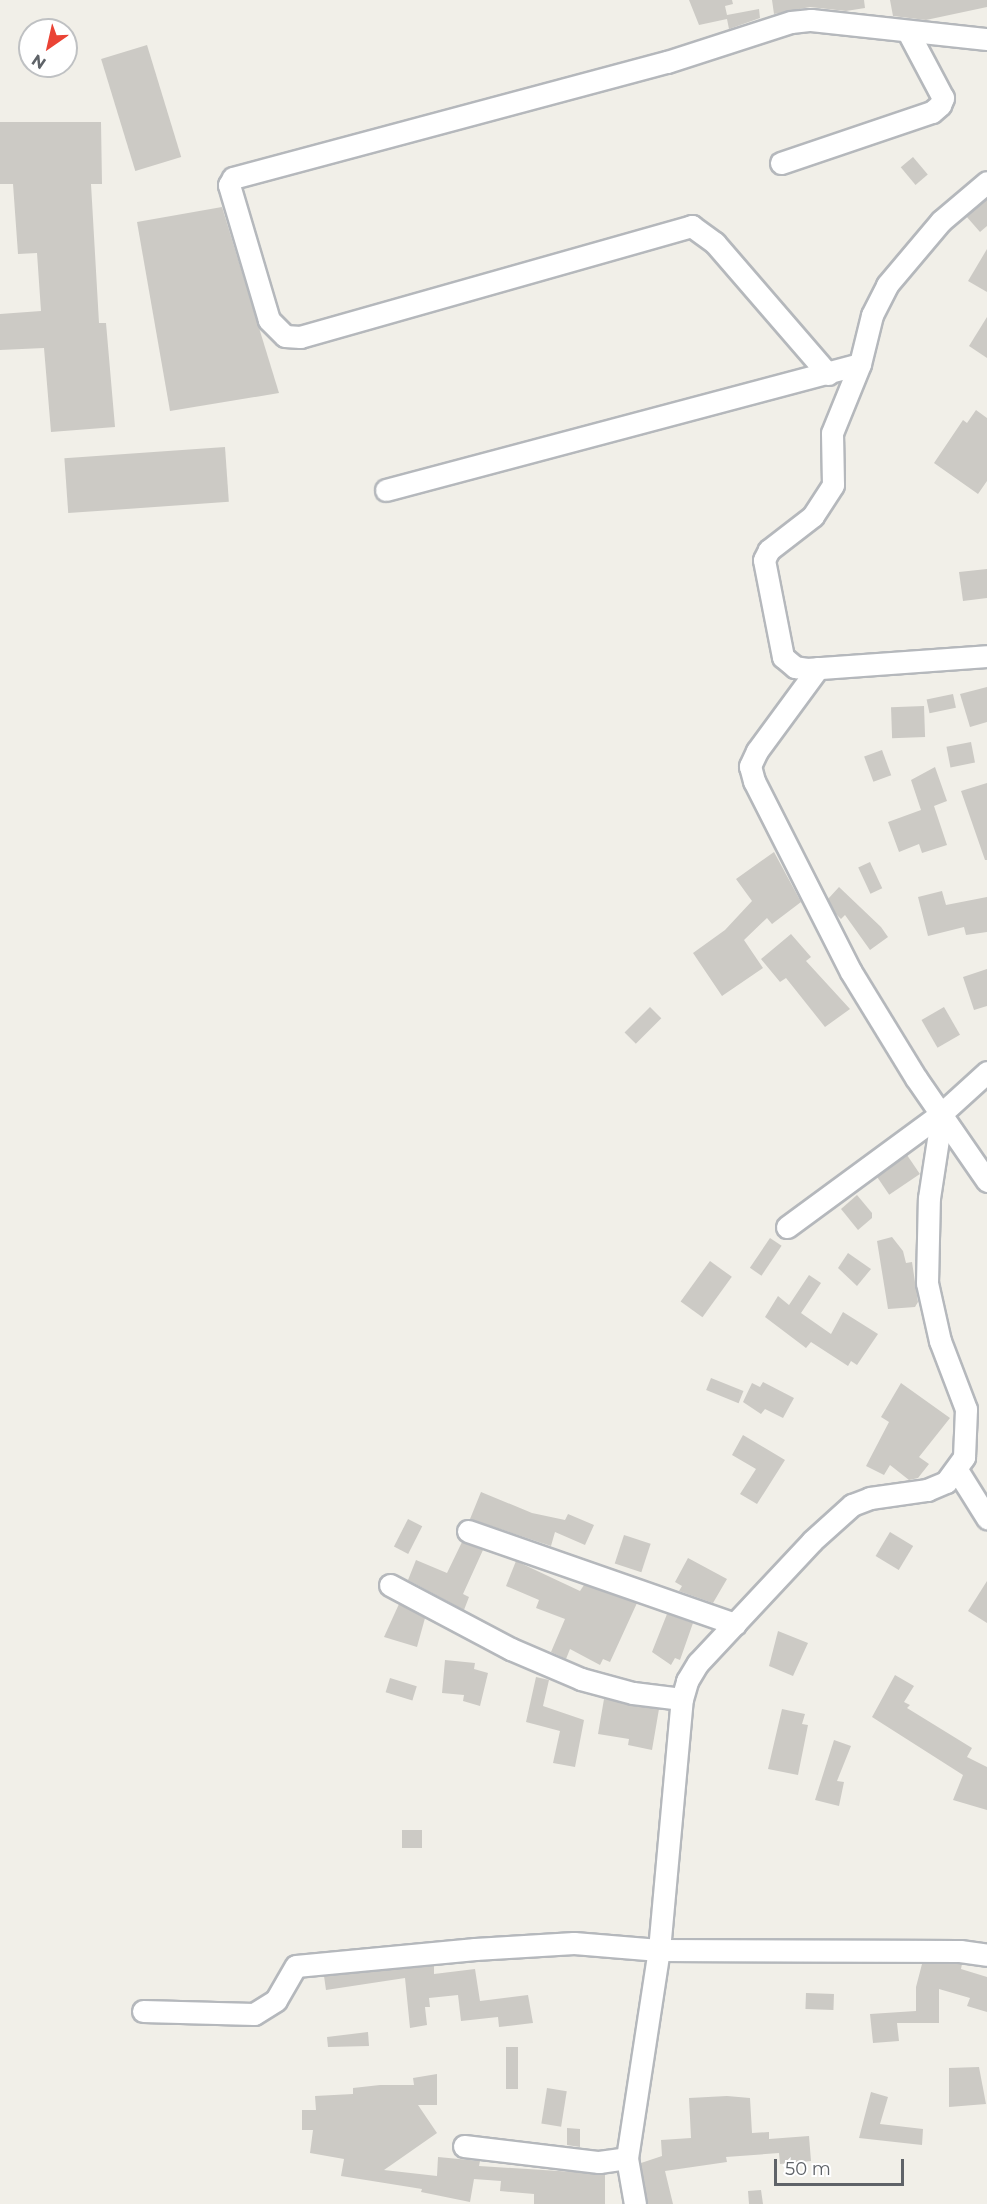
<!DOCTYPE html>
<style>
body{margin:0}
#map{position:relative;width:987px;height:2204px;overflow:hidden;background:#f1efe8;font-family:Montserrat,sans-serif}
div>[style]{position:absolute}
[style*='--x']{left:calc(var(--x)*1px);top:calc(var(--y)*1px);width:calc(var(--w)*1px);rotate:calc(var(--a)*1deg)}
.building>*{inset:0;background:#cccac5;transform-origin:0 0}
.roads{filter:drop-shadow(2px 0 #b5b8bc) drop-shadow(-2px 0 #b5b8bc) drop-shadow(0 2px #b5b8bc) drop-shadow(0 -2px #b5b8bc)}
.street>*{height:21px;margin:-10.5px;padding:0 10.5px;transform-origin:10.5px;border-radius:10.5px;background:#fff}
span{translate:-50% -50%;white-space:nowrap;text-align:center;line-height:1.15;-webkit-text-stroke:4.5px #fff;paint-order:stroke}
.north{position:absolute;left:18px;top:18px;width:60px;height:60px;box-sizing:border-box;background:#fff;border:2px solid #bfc1c3;border-radius:50%;rotate:214deg;font-size:16px;font-weight:700;line-height:24px;text-align:center;color:#5f6368}
.north::after{content:'';display:block;margin:auto;width:21px;height:27px;background:#ea4335;clip-path:polygon(50% 0,100% 100%,50% 72%,0 100%)}
.scale{position:absolute;left:774px;top:2159px;width:130px;height:27px;box-sizing:border-box;border:3px solid #5f6368;border-top:0;padding-left:8px;font-size:18px;line-height:21px;white-space:nowrap;color:#5f6368;-webkit-text-stroke:4px #fff;paint-order:stroke}
</style>
<div id="map">
<div class="building">
<i style="clip-path:polygon(689px 0,732px 0,733px 4px,725px 6px,727px 15px,759px 9px,760px 18px,729px 29px,727px 19px,699px 25px)"></i>
<i style="clip-path:polygon(772px 0,864px 0,865px 8px,846px 11px,810px 7px,774px 14px)"></i>
<i style="clip-path:polygon(890px 0,987px 0,987px 7px,926px 20px,893px 16px)"></i>
<i style="left:147px;top:45px;width:117px;height:48px;rotate:73deg"></i>
<i style="clip-path:polygon(0 122px,101px 122px,102px 184px,91px 184px,99px 323px,106px 323px,115px 427px,51px 432px,44px 348px,0 350px,0 314px,41px 311px,37px 253px,18px 254px,13px 184px,0 184px)"></i>
<i style="left:913px;top:157px;width:23px;height:16px;rotate:50deg"></i>
<i style="clip-path:polygon(987px 199px,987px 226px,980px 232px,966px 216px)"></i>
<i style="clip-path:polygon(222px 207px,279px 393px,170px 411px,137px 222px)"></i>
<i style="clip-path:polygon(987px 249px,987px 292px,968px 281px)"></i>
<i style="clip-path:polygon(987px 317px,987px 358px,969px 346px)"></i>
<i style="clip-path:polygon(976px 410px,987px 418px,987px 481px,978px 494px,934px 463px,963px 420px,967px 423px)"></i>
<i style="left:225px;top:447px;width:55px;height:161px;rotate:86deg"></i>
<i style="clip-path:polygon(987px 569px,987px 598px,963px 601px,959px 572px)"></i>
<i style="clip-path:polygon(987px 687px,987px 722px,970px 727px,960px 694px)"></i>
<i style="left:953px;top:694px;width:14px;height:27px;rotate:78deg"></i>
<i style="left:924px;top:706px;width:31px;height:33px;rotate:88deg"></i>
<i style="left:971px;top:742px;width:21px;height:25px;rotate:79deg"></i>
<i style="left:882px;top:750px;width:27px;height:19px;rotate:70deg"></i>
<i style="clip-path:polygon(935px 767px,947px 801px,934px 806px,947px 845px,922px 853px,919px 844px,899px 852px,888px 822px,921px 810px,911px 780px)"></i>
<i style="clip-path:polygon(987px 783px,987px 860px,985px 860px,961px 791px)"></i>
<i style="clip-path:polygon(774px 852px,801px 902px,772px 924px,767px 918px,744px 940px,763px 968px,722px 996px,693px 953px,725px 930px,752px 901px,736px 879px)"></i>
<i style="left:870px;top:862px;width:29px;height:13px;rotate:65deg"></i>
<i style="clip-path:polygon(839px 887px,881px 927px,888px 937px,870px 950px,845px 915px,841px 919px,836px 914px,828px 899px)"></i>
<i style="clip-path:polygon(942px 891px,946px 905px,987px 897px,987px 932px,966px 935px,964px 927px,928px 936px,918px 897px)"></i>
<i style="clip-path:polygon(791px 934px,811px 957px,806px 961px,850px 1009px,825px 1027px,786px 978px,780px 982px,761px 959px)"></i>
<i style="clip-path:polygon(987px 969px,987px 1006px,974px 1010px,963px 977px)"></i>
<i style="left:650px;top:1007px;width:16px;height:36px;rotate:45deg"></i>
<i style="left:944px;top:1007px;width:32px;height:26px;rotate:60deg"></i>
<i style="left:907px;top:1155px;width:23px;height:37px;rotate:56deg"></i>
<i style="clip-path:polygon(857px 1195px,872px 1213px,872px 1218px,858px 1230px,841px 1209px)"></i>
<i style="clip-path:polygon(892px 1237px,903px 1251px,906px 1263px,912px 1262px,918px 1302px,915px 1307px,888px 1309px,877px 1241px)"></i>
<i style="left:770px;top:1238px;width:14px;height:36px;rotate:34deg"></i>
<i style="clip-path:polygon(848px 1253px,871px 1269px,857px 1286px,838px 1268px)"></i>
<i style="left:710px;top:1261px;width:27px;height:50px;rotate:36deg"></i>
<i style="clip-path:polygon(809px 1275px,821px 1283px,801px 1313px,831px 1334px,843px 1312px,878px 1334px,857px 1365px,851px 1361px,848px 1366px,811px 1342px,806px 1348px,765px 1317px,778px 1296px,789px 1305px)"></i>
<i style="left:711px;top:1378px;width:35px;height:13px;rotate:22deg"></i>
<i style="clip-path:polygon(763px 1382px,794px 1398px,783px 1418px,765px 1409px,761px 1414px,743px 1402px,752px 1383px,760px 1387px)"></i>
<i style="clip-path:polygon(901px 1383px,950px 1418px,919px 1457px,929px 1464px,918px 1478px,909px 1480px,890px 1465px,884px 1475px,866px 1466px,889px 1422px,881px 1417px)"></i>
<i style="clip-path:polygon(743px 1435px,785px 1460px,757px 1504px,740px 1494px,756px 1469px,732px 1455px)"></i>
<i style="clip-path:polygon(481px 1492px,532px 1513px,565px 1520px,568px 1514px,594px 1525px,585px 1545px,555px 1532px,551px 1546px,470px 1519px)"></i>
<i style="left:408px;top:1519px;width:16px;height:31px;rotate:27deg"></i>
<i style="left:890px;top:1532px;width:27px;height:28px;rotate:31deg"></i>
<i style="left:624px;top:1535px;width:28px;height:30px;rotate:18deg"></i>
<i style="clip-path:polygon(462px 1542px,483px 1550px,463px 1594px,469px 1597px,464px 1610px,408px 1580px,416px 1560px,447px 1573px)"></i>
<i style="clip-path:polygon(688px 1558px,727px 1579px,713px 1603px,679px 1591px,682px 1586px,675px 1582px)"></i>
<i style="clip-path:polygon(516px 1561px,580px 1591px,584px 1585px,637px 1603px,610px 1662px,603px 1659px,600px 1665px,570px 1649px,566px 1659px,551px 1652px,565px 1619px,536px 1608px,539px 1600px,506px 1586px)"></i>
<i style="clip-path:polygon(987px 1581px,987px 1623px,968px 1611px)"></i>
<i style="clip-path:polygon(399px 1604px,425px 1618px,417px 1647px,384px 1637px)"></i>
<i style="clip-path:polygon(667px 1614px,693px 1623px,680px 1660px,675px 1658px,671px 1665px,652px 1652px)"></i>
<i style="clip-path:polygon(778px 1631px,808px 1643px,793px 1676px,769px 1666px)"></i>
<i style="clip-path:polygon(445px 1660px,475px 1663px,474px 1669px,488px 1673px,480px 1706px,463px 1701px,464px 1695px,442px 1693px)"></i>
<i style="clip-path:polygon(895px 1675px,914px 1686px,904px 1702px,910px 1705px,907px 1708px,972px 1748px,967px 1757px,987px 1767px,987px 1810px,953px 1800px,963px 1775px,872px 1717px)"></i>
<i style="clip-path:polygon(536px 1677px,549px 1680px,543px 1706px,584px 1720px,575px 1767px,553px 1763px,560px 1731px,526px 1722px)"></i>
<i style="left:390px;top:1678px;width:28px;height:15px;rotate:17deg"></i>
<i style="clip-path:polygon(604px 1699px,659px 1709px,652px 1750px,628px 1745px,629px 1739px,598px 1734px)"></i>
<i style="clip-path:polygon(782px 1709px,805px 1714px,802px 1724px,808px 1725px,798px 1775px,768px 1769px)"></i>
<i style="clip-path:polygon(834px 1740px,851px 1746px,837px 1781px,844px 1782px,839px 1806px,815px 1800px)"></i>
<i style="left:402px;top:1830px;width:20px;height:18px"></i>
<i style="clip-path:polygon(922px 1964px,962px 1964px,961px 1969px,987px 1977px,987px 2012px,967px 2006px,970px 1998px,939px 1989px,939px 2023px,897px 2023px,899px 2041px,873px 2043px,870px 2014px,916px 2011px,916px 1987px)"></i>
<i style="clip-path:polygon(434px 1966px,434px 1974px,475px 1969px,480px 2001px,528px 1995px,533px 2023px,499px 2027px,498px 2017px,461px 2021px,458px 1995px,429px 1998px,430px 2007px,425px 2007px,427px 2025px,410px 2028px,405px 1978px,326px 1990px,324px 1976px)"></i>
<i style="left:806px;top:1993px;width:28px;height:16px;rotate:2deg"></i>
<i style="clip-path:polygon(368px 2032px,369px 2046px,328px 2047px,327px 2037px)"></i>
<i style="left:506px;top:2047px;width:12px;height:42px"></i>
<i style="clip-path:polygon(979px 2067px,986px 2104px,949px 2107px,949px 2068px)"></i>
<i style="clip-path:polygon(437px 2074px,437px 2105px,418px 2105px,437px 2133px,384px 2170px,437px 2176px,438px 2157px,480px 2161px,479px 2166px,605px 2174px,605px 2204px,534px 2204px,534px 2194px,500px 2191px,501px 2181px,474px 2179px,470px 2202px,421px 2192px,422px 2189px,341px 2176px,344px 2159px,310px 2153px,313px 2130px,302px 2130px,302px 2110px,316px 2110px,315px 2096px,353px 2094px,353px 2088px,380px 2085px,414px 2085px,413px 2078px)"></i>
<i style="left:547px;top:2088px;width:20px;height:36px;rotate:9deg"></i>
<i style="clip-path:polygon(871px 2092px,888px 2097px,880px 2124px,923px 2129px,922px 2145px,859px 2138px)"></i>
<i style="clip-path:polygon(727px 2096px,750px 2098px,752px 2133px,769px 2132px,769px 2139px,809px 2136px,811px 2161px,780px 2164px,779px 2153px,726px 2157px,727px 2162px,665px 2171px,673px 2204px,647px 2204px,641px 2163px,662px 2156px,661px 2140px,691px 2138px,689px 2098px)"></i>
<i style="clip-path:polygon(567px 2128px,580px 2129px,580px 2147px,567px 2145px)"></i>
<i style="clip-path:polygon(761px 2190px,763px 2204px,749px 2204px,748px 2191px)"></i>
</div>
<div class="roads">
<div class="street">
<i style="--x:781;--y:163;--w:159;--a:-18.7"></i>
<i style="--x:932;--y:112;--w:11;--a:-41"></i>
<i style="--x:940;--y:105;--w:8;--a:-67"></i>
<i style="--x:943;--y:98;--w:75;--a:-117.9"></i>
<i style="--x:860;--y:364;--w:74;--a:112.1"></i>
<i style="--x:832;--y:433;--w:52;--a:88.9"></i>
<i style="--x:833;--y:485;--w:37;--a:123"></i>
<i style="--x:813;--y:516;--w:56;--a:142.3"></i>
<i style="--x:769;--y:550;--w:11;--a:117"></i>
<i style="--x:764;--y:560;--w:99;--a:78.9"></i>
<i style="--x:783;--y:657;--w:16;--a:40"></i>
<i style="--x:795;--y:667;--w:12;--a:9"></i>
<i style="--x:807;--y:669;--w:180;--a:-4.1"></i>
<i style="--x:828;--y:374;--w:173;--a:-130.8"></i>
<i style="--x:715;--y:243;--w:29;--a:-144"></i>
<i style="--x:692;--y:226;--w:407;--a:164.2"></i>
<i style="--x:300;--y:337;--w:15;--a:-176"></i>
<i style="--x:285;--y:336;--w:23;--a:-135"></i>
<i style="--x:269;--y:320;--w:141;--a:-106.5"></i>
<i style="--x:229;--y:185;--w:8;--a:-60"></i>
<i style="--x:233;--y:178;--w:449;--a:-15"></i>
<i style="--x:667;--y:62;--w:130;--a:-17.9"></i>
<i style="--x:791;--y:22;--w:20;--a:-6"></i>
<i style="--x:811;--y:20;--w:177;--a:6.2"></i>
<i style="--x:386;--y:490;--w:490;--a:-14.9"></i>
<i style="--x:860;--y:364;--w:50;--a:-76.2"></i>
<i style="--x:872;--y:315;--w:34;--a:-63"></i>
<i style="--x:887;--y:285;--w:84;--a:-49.8"></i>
<i style="--x:941;--y:221;--w:60;--a:-40.3"></i>
<i style="--x:818;--y:668;--w:103;--a:126.3"></i>
<i style="--x:757;--y:751;--w:17;--a:115"></i>
<i style="--x:750;--y:766;--w:16;--a:75"></i>
<i style="--x:754;--y:781;--w:214;--a:63.1"></i>
<i style="--x:851;--y:972;--w:124;--a:58.5"></i>
<i style="--x:916;--y:1078;--w:125;--a:55.4"></i>
<i style="--x:787;--y:1227;--w:192;--a:-36.3"></i>
<i style="--x:942;--y:1113;--w:61;--a:-42.3"></i>
<i style="--x:957;--y:1470;--w:57;--a:58"></i>
<i style="--x:468;--y:1531;--w:283;--a:19.2"></i>
<i style="--x:390;--y:1585;--w:137;--a:27.9"></i>
<i style="--x:511;--y:1649;--w:76;--a:23.2"></i>
<i style="--x:581;--y:1679;--w:54;--a:15.1"></i>
<i style="--x:633;--y:1693;--w:49;--a:7"></i>
<i style="--x:143;--y:2011;--w:111;--a:1.5"></i>
<i style="--x:254;--y:2014;--w:26;--a:-32"></i>
<i style="--x:276;--y:2000;--w:39;--a:-60"></i>
<i style="--x:296;--y:1966;--w:180;--a:-5.4"></i>
<i style="--x:475;--y:1949;--w:99;--a:-3.5"></i>
<i style="--x:574;--y:1943;--w:85;--a:4.7"></i>
<i style="--x:659;--y:1950;--w:301;--a:0.2"></i>
<i style="--x:960;--y:1951;--w:27;--a:8"></i>
<i style="--x:464;--y:2146;--w:136;--a:6.8"></i>
<i style="--x:599;--y:2162;--w:28;--a:-8"></i>
<i style="--x:635;--y:2204;--w:47;--a:-99.9"></i>
<i style="--x:627;--y:2158;--w:210;--a:-81.3"></i>
<i style="--x:659;--y:1950;--w:252;--a:-84.8"></i>
<i style="--x:682;--y:1699;--w:19;--a:-74"></i>
<i style="--x:687;--y:1681;--w:21;--a:-59"></i>
<i style="--x:698;--y:1663;--w:167;--a:-46.9"></i>
<i style="--x:812;--y:1541;--w:54;--a:-42"></i>
<i style="--x:852;--y:1505;--w:19;--a:-21"></i>
<i style="--x:870;--y:1498;--w:58;--a:-8"></i>
<i style="--x:927;--y:1490;--w:21;--a:-23"></i>
<i style="--x:946;--y:1482;--w:31;--a:-54"></i>
<i style="--x:964;--y:1457;--w:48;--a:-87.6"></i>
<i style="--x:966;--y:1409;--w:73;--a:-110.9"></i>
<i style="--x:940;--y:1341;--w:59;--a:-102.6"></i>
<i style="--x:927;--y:1283;--w:85;--a:-88.7"></i>
<i style="--x:929;--y:1198;--w:86;--a:-81.3"></i>
</div>
</div>
<div class="north">N</div>
<div class="scale">50 m</div>
</div>
